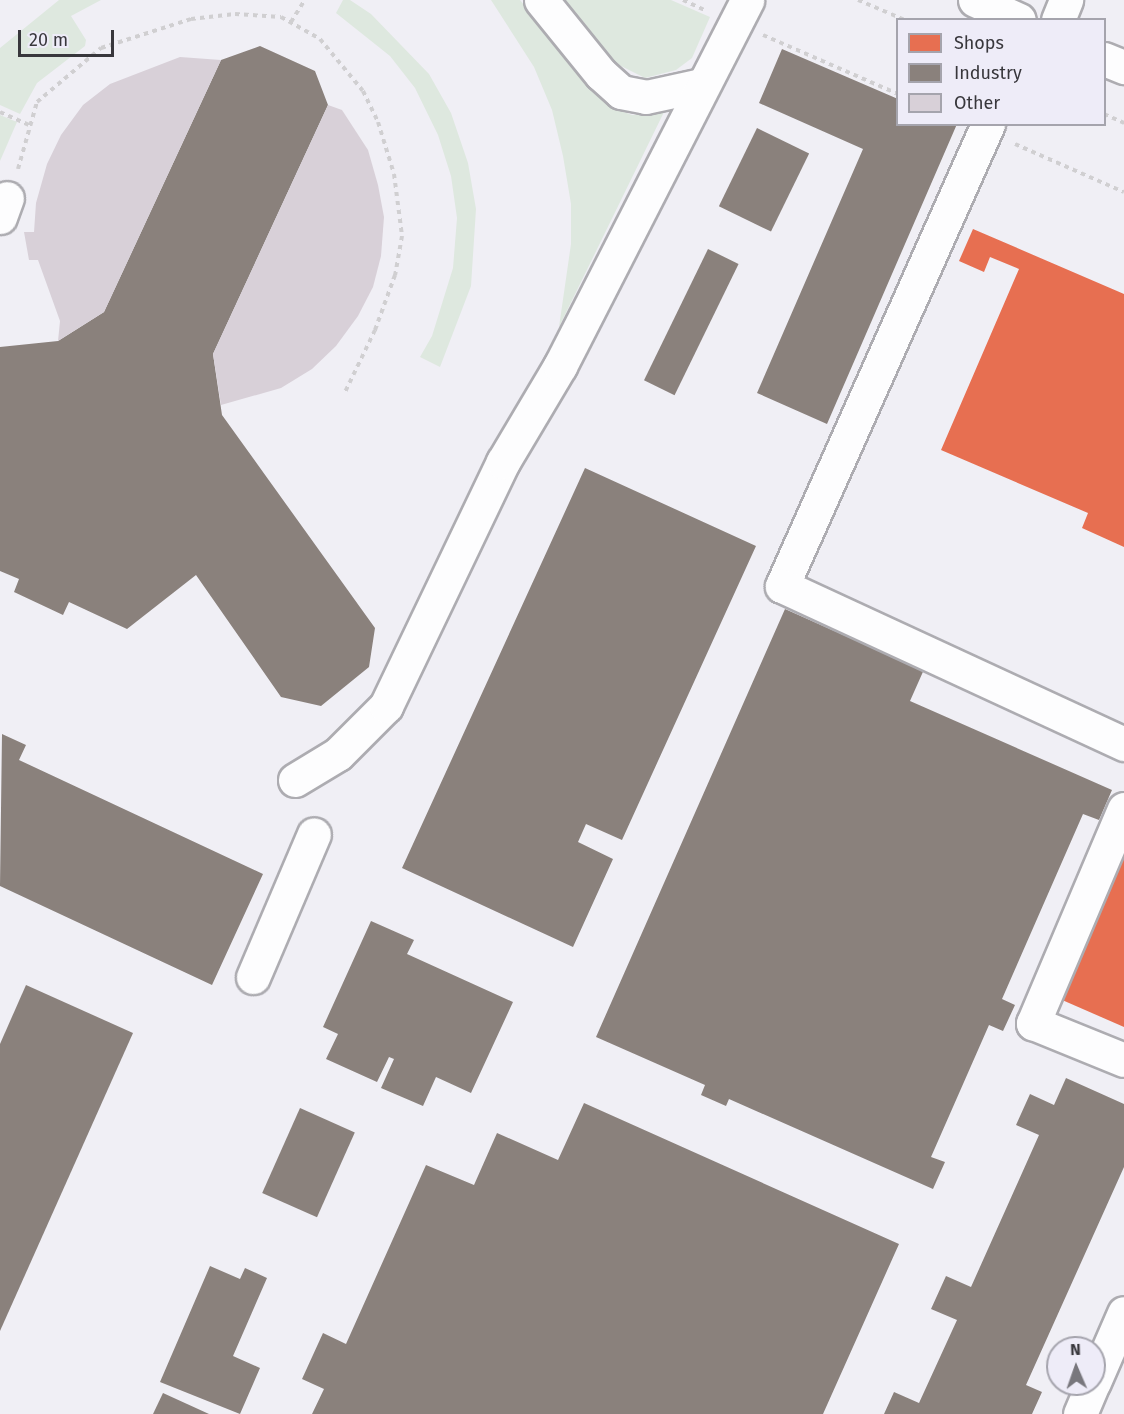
<!DOCTYPE html>
<style>
body{margin:0}
#map{position:relative;width:1124px;height:1414px;overflow:hidden;background:#f0eff5;font-family:"Fira Sans",sans-serif}
div>[style]{position:absolute}
[style*='--x']{left:calc(var(--x)*1px);top:calc(var(--y)*1px);width:calc(var(--w)*1px);rotate:calc(var(--a)*1deg)}
.green>*{inset:0;background:#dee8df}
.shops>*{inset:0;background:#e76f51}
.industry>*{inset:0;background:#8a817c;transform-origin:0 0}
.building>*{inset:0;background:#d8d0d8}
.path>*{height:4px;margin-top:-2px;transform-origin:0;background:repeating-linear-gradient(90deg,#d0cfd1 0 4.5px,transparent 0 9px)}
.roads{filter:drop-shadow(2px 0 #adacb1) drop-shadow(-2px 0 #adacb1) drop-shadow(0 2px #adacb1) drop-shadow(0 -2px #adacb1)}
.minor>*{height:33px;margin:-16.5px;padding:0 16.5px;transform-origin:16.5px;border-radius:16.5px;background:#fdfdfe}
span{translate:-50% -50%;white-space:nowrap;text-align:center;line-height:1.15;-webkit-text-stroke:6px #eeecf8;paint-order:stroke}
.legend{position:absolute;left:896px;top:18px;width:210px;height:108px;box-sizing:border-box;background:#eeecf8;border:2px solid #a5a4ad;margin:0;padding:8px 10px;list-style:none;font-size:18px;color:#38373c}
.legend li{display:flex;align-items:center;gap:12px;height:30px}
.legend b{width:30px;border:2px solid #a5a4ad}
.north{position:absolute;left:1046px;top:1336px;width:60px;height:60px;box-sizing:border-box;background:#eeecf8;border:2px solid #a5a4ad;border-radius:50%;rotate:358deg;font-size:16px;font-weight:700;line-height:24px;text-align:center;color:#38373c}
.north::after{content:'';display:block;margin:auto;width:21px;height:27px;background:#78777d;clip-path:polygon(50% 0,100% 100%,50% 72%,0 100%)}
.scale{position:absolute;left:18px;top:30px;width:96px;height:27px;box-sizing:border-box;border:3px solid #38373c;border-top:0;padding-left:8px;font-size:18px;line-height:21px;white-space:nowrap;color:#38373c;-webkit-text-stroke:4px #eeecf8;paint-order:stroke}
</style>
<div id="map">
<div class="green">
<i style="clip-path:polygon(59px 0,101px 0,71px 16px,86px 40px,85px 46px,37px 83px,20px 114px,0 105px,0 48px)"></i>
<i style="clip-path:polygon(343px 0,350px 0,371px 14px,429px 74px,451px 113px,468px 163px,476px 209px,471px 286px,440px 367px,420px 357px,432px 336px,453px 268px,457px 218px,451px 176px,438px 135px,415px 88px,390px 56px,336px 13px)"></i>
<i style="clip-path:polygon(491px 0,520px 0,581px 75px,619px 110px,632px 115px,664px 112px,559px 327px,571px 244px,571px 204px,563px 156px,552px 110px,534px 67px)"></i>
<i style="clip-path:polygon(564px 0,671px 0,710px 17px,692px 58px,676px 70px,645px 78px,615px 63px)"></i>
<i style="clip-path:polygon(0 115px,17px 122px,0 161px)"></i>
</div>
<div class="shops">
<i style="clip-path:polygon(973px 229px,1124px 294px,1124px 547px,1082px 528px,1088px 513px,941px 450px,1019px 269px,990px 257px,984px 272px,959px 261px)"></i>
<i style="clip-path:polygon(1124px 840px,1124px 1027px,1053px 996px)"></i>
</div>
<div class="industry">
<i style="clip-path:polygon(260px 46px,315px 71px,328px 105px,213px 354px,222px 415px,375px 628px,369px 667px,321px 706px,281px 697px,196px 575px,127px 629px,69px 602px,63px 615px,14px 592px,19px 579px,0 571px,0 347px,58px 341px,104px 312px,221px 60px)"></i>
<i style="clip-path:polygon(782px 49px,898px 99px,898px 124px,957px 124px,827px 424px,757px 393px,863px 149px,759px 103px)"></i>
<i style="left:757px;top:128px;width:58px;height:87px;rotate:26deg"></i>
<i style="left:708px;top:249px;width:34px;height:146px;rotate:26deg"></i>
<i style="clip-path:polygon(585px 468px,756px 546px,622px 840px,586px 824px,578px 842px,613px 859px,573px 947px,402px 868px)"></i>
<i style="clip-path:polygon(785px 609px,895px 658px,898px 653px,926px 665px,910px 701px,1112px 790px,1099px 820px,1083px 814px,1002px 999px,1015px 1005px,1003px 1031px,989px 1025px,931px 1157px,945px 1162px,933px 1189px,729px 1099px,726px 1106px,701px 1095px,705px 1085px,596px 1037px)"></i>
<i style="clip-path:polygon(2px 734px,26px 745px,19px 760px,263px 874px,212px 985px,0 886px)"></i>
<i style="clip-path:polygon(371px 921px,414px 940px,407px 954px,513px 1002px,471px 1093px,436px 1077px,423px 1106px,381px 1088px,394px 1059px,389px 1057px,377px 1082px,326px 1059px,338px 1034px,323px 1027px)"></i>
<i style="clip-path:polygon(26px 985px,133px 1033px,0 1331px,0 1044px)"></i>
<i style="clip-path:polygon(1066px 1078px,1124px 1104px,1124px 1167px,1026px 1385px,1042px 1392px,1032px 1414px,884px 1414px,894px 1392px,919px 1403px,957px 1320px,931px 1309px,946px 1276px,971px 1287px,1039px 1135px,1016px 1125px,1030px 1094px,1054px 1105px)"></i>
<i style="clip-path:polygon(584px 1103px,899px 1244px,823px 1414px,312px 1414px,324px 1389px,302px 1379px,323px 1333px,346px 1344px,426px 1165px,474px 1185px,497px 1133px,558px 1160px)"></i>
<i style="left:300px;top:1108px;width:60px;height:93px;rotate:24deg"></i>
<i style="clip-path:polygon(210px 1266px,240px 1279px,245px 1268px,267px 1278px,233px 1356px,260px 1368px,240px 1414px,160px 1382px)"></i>
<i style="clip-path:polygon(163px 1393px,209px 1414px,153px 1414px)"></i>
</div>
<div class="building">
<i style="clip-path:polygon(180px 57px,221px 60px,104px 312px,58px 341px,60px 321px,38px 260px,29px 260px,24px 232px,34px 232px,36px 203px,47px 164px,61px 135px,83px 105px,110px 84px)"></i>
<i style="clip-path:polygon(328px 105px,342px 110px,368px 150px,378px 185px,384px 217px,381px 256px,373px 287px,358px 316px,336px 346px,312px 369px,281px 388px,221px 405px,213px 354px)"></i>
</div>
<div class="path">
<i style="--x:683;--y:0;--w:26;--a:25"></i>
<i style="--x:858;--y:0;--w:51;--a:23.1"></i>
<i style="--x:291;--y:22;--w:26;--a:-58"></i>
<i style="--x:763;--y:35;--w:147;--a:23.6"></i>
<i style="--x:0;--y:112;--w:34;--a:24"></i>
<i style="--x:1104;--y:114;--w:22;--a:24"></i>
<i style="--x:1015;--y:144;--w:119;--a:23.8"></i>
<i style="--x:18;--y:169;--w:70;--a:-74.2"></i>
<i style="--x:37;--y:102;--w:84;--a:-40.2"></i>
<i style="--x:101;--y:48;--w:95;--a:-17.9"></i>
<i style="--x:191;--y:19;--w:44;--a:-6.5"></i>
<i style="--x:235;--y:14;--w:46;--a:3.7"></i>
<i style="--x:281;--y:17;--w:45;--a:29.4"></i>
<i style="--x:320;--y:39;--w:67;--a:50.4"></i>
<i style="--x:363;--y:91;--w:34;--a:64"></i>
<i style="--x:378;--y:122;--w:54;--a:72.9"></i>
<i style="--x:394;--y:174;--w:63;--a:82.6"></i>
<i style="--x:402;--y:236;--w:40;--a:100"></i>
<i style="--x:395;--y:275;--w:59;--a:110"></i>
<i style="--x:375;--y:330;--w:69;--a:115.8"></i>
</div>
<div class="roads">
<div class="minor">
<i style="--x:541;--y:0;--w:95;--a:51"></i>
<i style="--x:601;--y:74;--w:27;--a:42"></i>
<i style="--x:621;--y:92;--w:25;--a:11"></i>
<i style="--x:646;--y:97;--w:56;--a:-12.3"></i>
<i style="--x:975;--y:0;--w:48;--a:24.4"></i>
<i style="--x:1058;--y:20;--w:22;--a:-68"></i>
<i style="--x:1104;--y:59;--w:22;--a:22"></i>
<i style="--x:988;--y:124;--w:506;--a:114.03"></i>
<i style="--x:782;--y:586;--w:377;--a:24.8"></i>
<i style="--x:0;--y:217;--w:20;--a:-70"></i>
<i style="--x:295;--y:780;--w:50;--a:-31.2"></i>
<i style="--x:338;--y:754;--w:68;--a:-45"></i>
<i style="--x:386;--y:706;--w:271;--a:-64.4"></i>
<i style="--x:503;--y:462;--w:112;--a:-59.3"></i>
<i style="--x:560;--y:366;--w:411;--a:-62.9"></i>
<i style="--x:1124;--y:809;--w:233;--a:113"></i>
<i style="--x:1033;--y:1023;--w:98;--a:22.1"></i>
<i style="--x:253;--y:977;--w:155;--a:-66.9"></i>
<i style="--x:1094;--y:1382;--w:75;--a:-66.5"></i>
<i style="--x:1080;--y:1414;--w:33;--a:-67"></i>
</div>
</div>
<ul class="legend">
<li><b style="height:16px;background:#e76f51"></b>Shops</li>
<li><b style="height:16px;background:#8a817c"></b>Industry</li>
<li><b style="height:16px;background:#d8d0d8"></b>Other</li>
</ul>
<div class="north">N</div>
<div class="scale">20 m</div>
</div>
